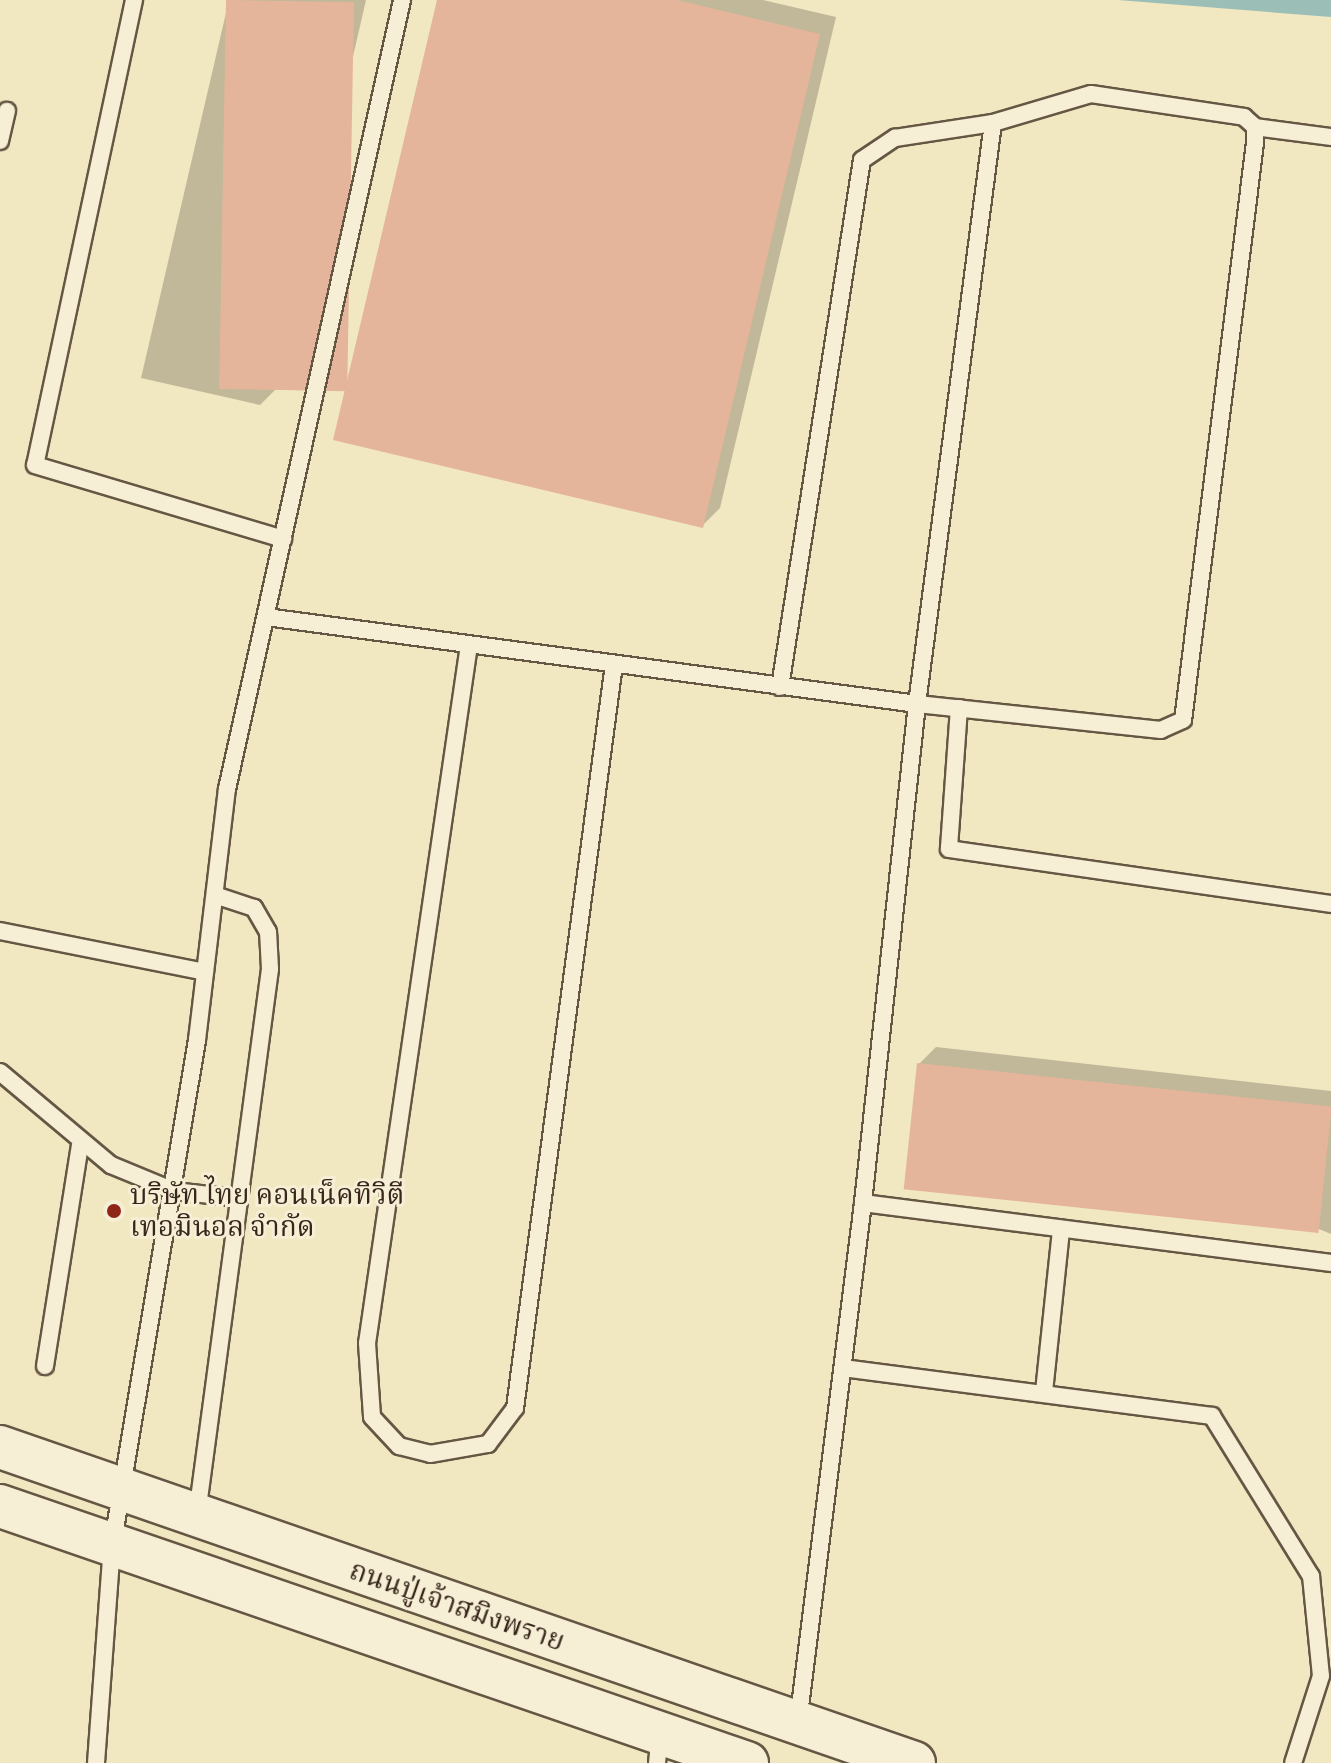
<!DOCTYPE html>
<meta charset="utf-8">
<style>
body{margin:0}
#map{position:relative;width:1331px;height:1763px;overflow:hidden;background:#f1e7c0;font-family:"IM FELL Great Primer","Noto Serif Thai",serif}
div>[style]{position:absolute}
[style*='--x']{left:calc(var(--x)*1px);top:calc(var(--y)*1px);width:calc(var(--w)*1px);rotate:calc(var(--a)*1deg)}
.water>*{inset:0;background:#9bbfb7}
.shadow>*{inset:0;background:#0003}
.building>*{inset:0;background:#e5b59b;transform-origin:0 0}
.roads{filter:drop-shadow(2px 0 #665644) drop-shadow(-2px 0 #665644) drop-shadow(0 2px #665644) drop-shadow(0 -2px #665644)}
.service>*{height:16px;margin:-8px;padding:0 8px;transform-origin:8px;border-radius:8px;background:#f6efd6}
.secondary>*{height:42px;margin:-21px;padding:0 21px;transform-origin:21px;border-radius:21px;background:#f6efd6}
.dots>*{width:22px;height:22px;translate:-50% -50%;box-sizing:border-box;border:4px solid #f6efd6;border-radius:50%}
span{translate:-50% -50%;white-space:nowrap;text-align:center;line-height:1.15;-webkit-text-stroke:6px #f6efd6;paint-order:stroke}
.poi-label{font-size:28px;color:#38261b}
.left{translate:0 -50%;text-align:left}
.street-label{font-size:28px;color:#38261b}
</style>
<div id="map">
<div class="water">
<i style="clip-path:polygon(1118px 0,1331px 0,1331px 17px)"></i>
</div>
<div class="shadow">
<i style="clip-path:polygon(229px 0,366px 0,277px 388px,260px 405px,141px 378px)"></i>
<i style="clip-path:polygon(439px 0,763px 0,836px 17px,720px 508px,703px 525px)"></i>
<i style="clip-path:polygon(936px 1047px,1331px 1091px,1331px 1234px,919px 1064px)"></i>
</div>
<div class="building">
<i style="left:226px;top:0;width:128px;height:389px;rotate:1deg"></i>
<i style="clip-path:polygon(437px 0,677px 0,820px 34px,703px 528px,333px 440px)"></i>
<i style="left:917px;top:1063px;width:417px;height:127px;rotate:6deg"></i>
</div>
<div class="roads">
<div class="service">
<i style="--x:134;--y:0;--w:475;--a:102"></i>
<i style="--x:35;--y:465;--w:259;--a:16.6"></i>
<i style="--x:1255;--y:127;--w:77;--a:7.5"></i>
<i style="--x:0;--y:141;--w:31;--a:-77"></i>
<i style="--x:266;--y:617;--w:657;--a:7.61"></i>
<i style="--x:917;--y:704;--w:586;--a:-82.55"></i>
<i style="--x:469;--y:645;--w:705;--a:98.31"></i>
<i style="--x:367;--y:1343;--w:74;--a:86.1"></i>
<i style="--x:372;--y:1417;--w:40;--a:47"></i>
<i style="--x:399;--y:1446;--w:32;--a:14"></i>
<i style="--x:430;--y:1454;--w:59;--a:-9.8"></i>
<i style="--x:488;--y:1444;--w:45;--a:-53.1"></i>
<i style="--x:515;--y:1408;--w:751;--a:-82.42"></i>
<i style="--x:780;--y:687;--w:533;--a:-81.16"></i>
<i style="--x:862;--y:160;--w:40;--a:-34"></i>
<i style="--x:895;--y:138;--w:99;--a:-8.7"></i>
<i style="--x:993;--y:123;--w:102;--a:-16.5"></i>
<i style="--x:1091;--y:94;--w:155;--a:8.5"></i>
<i style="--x:1244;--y:117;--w:15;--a:42"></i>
<i style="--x:1255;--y:127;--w:16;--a:90"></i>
<i style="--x:1255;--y:143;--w:581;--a:97.11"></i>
<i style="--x:1183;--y:720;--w:24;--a:156"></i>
<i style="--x:1161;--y:730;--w:245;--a:-173.9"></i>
<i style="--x:917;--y:704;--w:502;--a:96.18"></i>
<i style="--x:959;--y:708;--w:141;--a:94.1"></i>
<i style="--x:949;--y:849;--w:386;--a:8.2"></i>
<i style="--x:0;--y:931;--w:209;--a:11.3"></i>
<i style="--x:0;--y:1072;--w:145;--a:40"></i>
<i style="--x:111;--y:1165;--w:68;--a:22.4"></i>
<i style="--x:174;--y:1191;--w:62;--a:6.4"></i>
<i style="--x:45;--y:1366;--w:224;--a:-81"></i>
<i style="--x:843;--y:1368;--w:372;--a:7.4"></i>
<i style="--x:1212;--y:1416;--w:188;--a:58.3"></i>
<i style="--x:1311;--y:1576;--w:100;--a:84.3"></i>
<i style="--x:1321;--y:1676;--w:91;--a:107.8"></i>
<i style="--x:1044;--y:1392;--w:164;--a:-84"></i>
<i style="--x:197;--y:1514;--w:550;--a:-82.37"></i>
<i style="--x:270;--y:969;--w:37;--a:-93"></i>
<i style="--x:268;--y:932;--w:28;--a:-120"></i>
<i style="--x:254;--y:908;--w:41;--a:-161.6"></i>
<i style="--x:798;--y:1722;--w:523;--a:-82.86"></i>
<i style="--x:863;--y:1203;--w:472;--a:7.3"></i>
<i style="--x:96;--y:1763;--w:217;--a:-85.8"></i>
<i style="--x:112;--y:1547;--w:514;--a:-80.48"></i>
<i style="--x:197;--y:1040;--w:253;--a:-83.2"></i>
<i style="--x:227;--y:789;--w:808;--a:-77.49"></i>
<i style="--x:657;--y:1763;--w:28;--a:-84"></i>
</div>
<div class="secondary">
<i style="--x:0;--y:1447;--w:967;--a:19.07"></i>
<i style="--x:0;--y:1506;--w:790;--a:18.99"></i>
</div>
</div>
<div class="dots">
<i style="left:114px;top:1211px;background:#8f2418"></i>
</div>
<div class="poi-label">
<span class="left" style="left:130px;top:1211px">บริษัท ไทย คอนเน็คทิวิตี<br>เทอมินอล จำกัด</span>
</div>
<div class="street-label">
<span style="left:457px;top:1606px;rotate:19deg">ถนนปู่เจ้าสมิงพราย</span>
</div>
</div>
